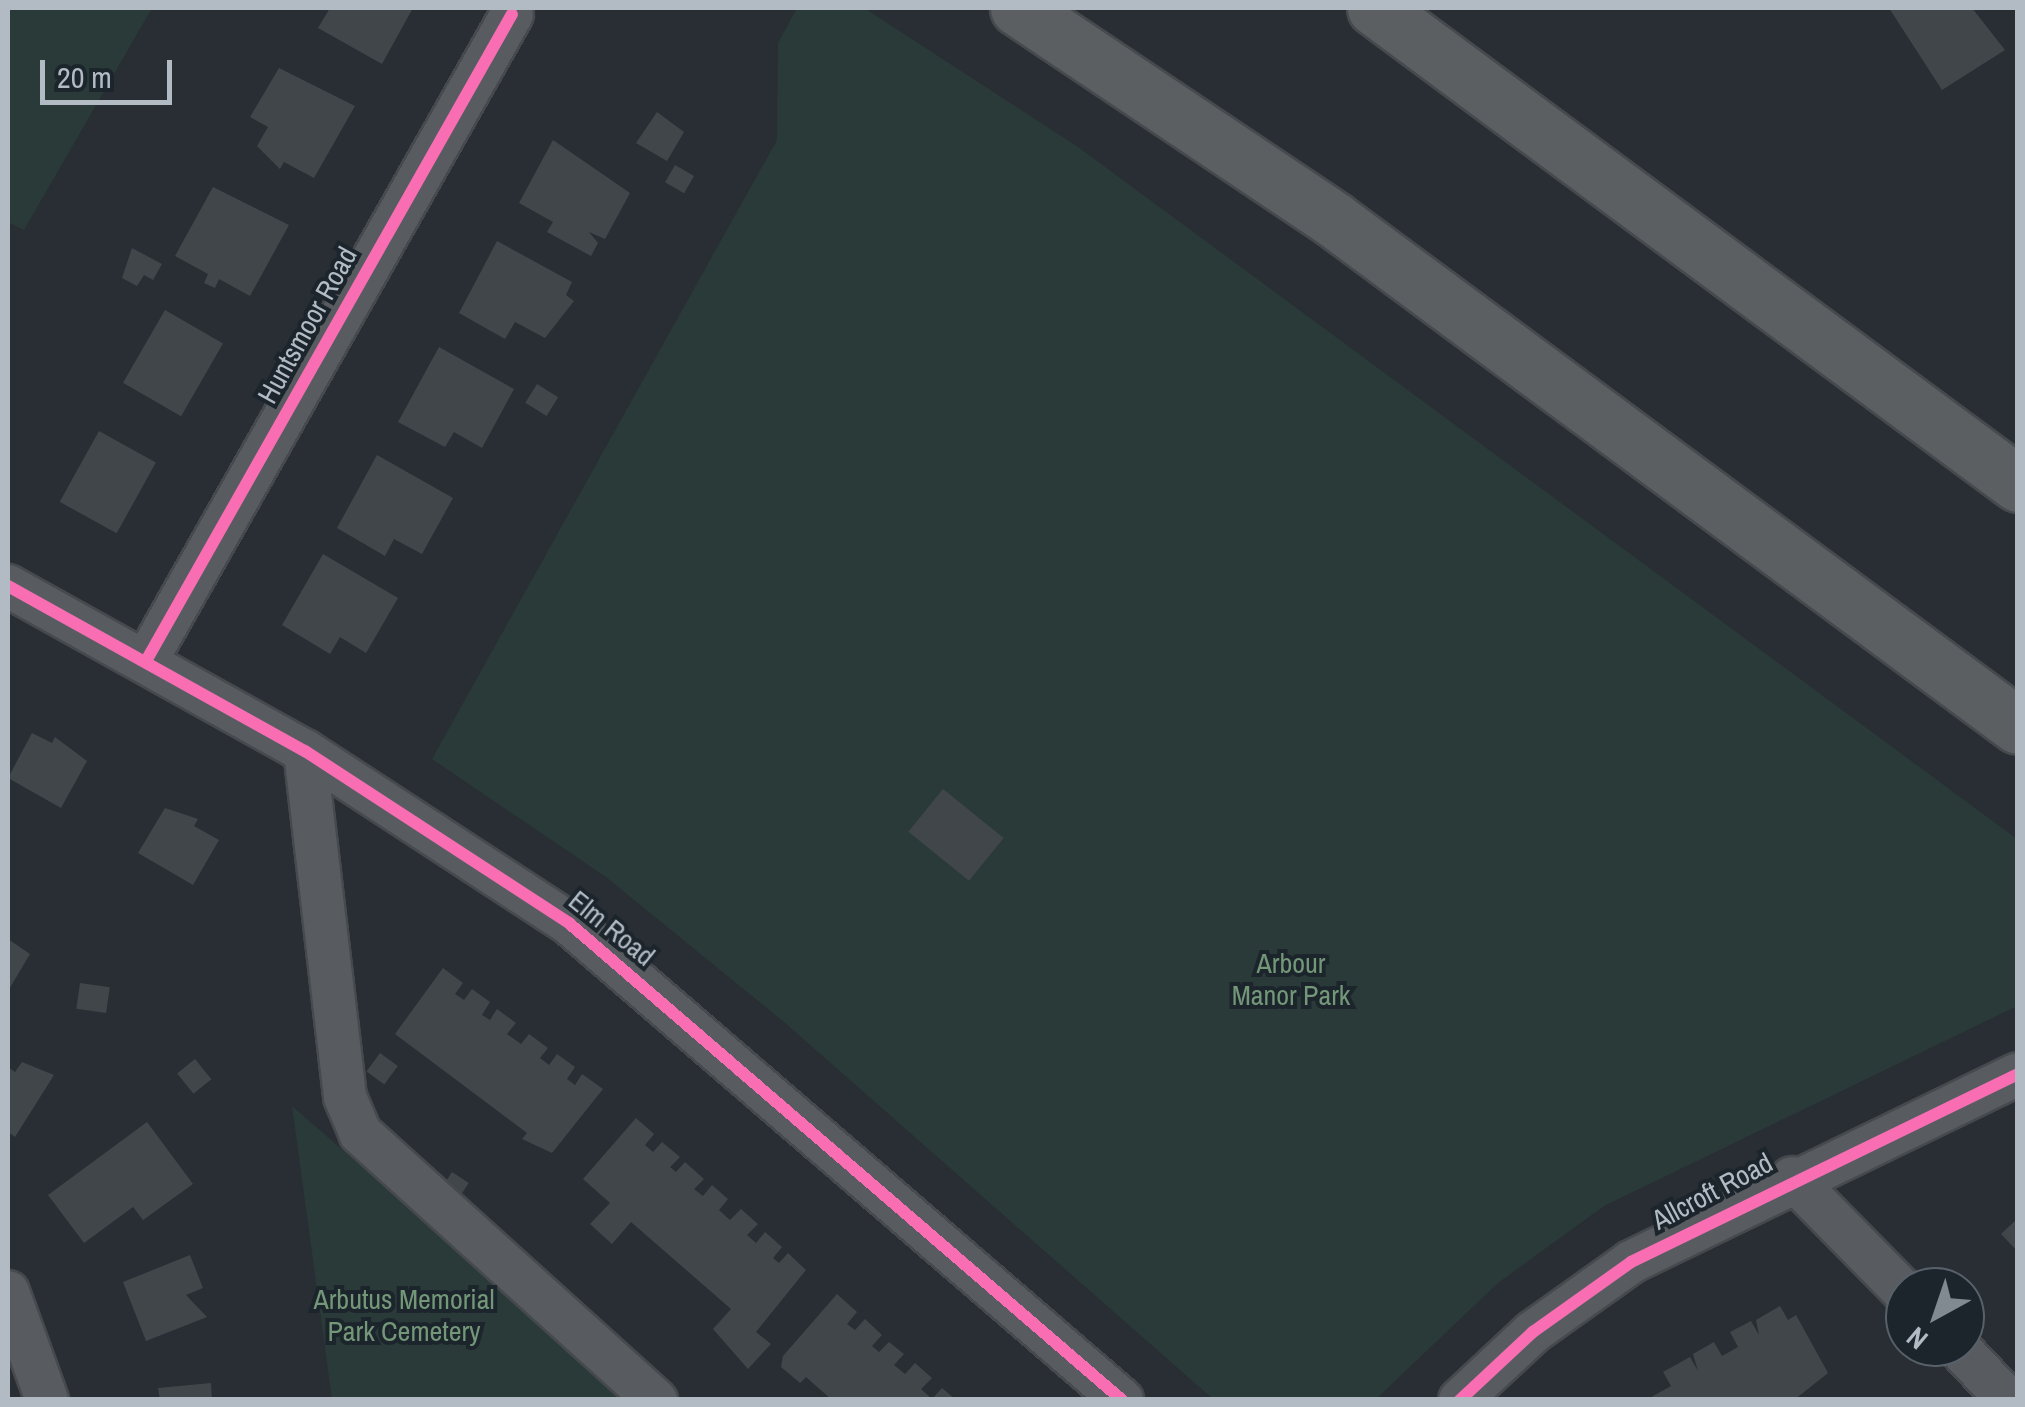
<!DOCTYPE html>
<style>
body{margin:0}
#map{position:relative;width:2025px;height:1407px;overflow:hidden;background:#282e33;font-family:"Archivo Narrow",sans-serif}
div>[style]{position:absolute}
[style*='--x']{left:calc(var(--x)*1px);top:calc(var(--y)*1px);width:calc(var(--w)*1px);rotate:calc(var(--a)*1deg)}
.green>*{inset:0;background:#293a39}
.building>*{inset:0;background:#41464b;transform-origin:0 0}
.roads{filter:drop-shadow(2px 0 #464a4e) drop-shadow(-2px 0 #464a4e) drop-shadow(0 2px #464a4e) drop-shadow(0 -2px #464a4e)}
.minor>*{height:42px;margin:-21px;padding:0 21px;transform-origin:21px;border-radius:21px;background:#585c61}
.highway>*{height:55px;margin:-27.5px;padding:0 27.5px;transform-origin:27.5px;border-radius:27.5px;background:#5c5f62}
.cycleway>*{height:12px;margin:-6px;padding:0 6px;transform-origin:6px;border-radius:6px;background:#f96db3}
span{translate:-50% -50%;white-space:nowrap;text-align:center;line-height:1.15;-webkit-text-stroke:8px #1c252c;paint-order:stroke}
.street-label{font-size:28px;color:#b2bbc4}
.park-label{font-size:28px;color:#739778}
.frame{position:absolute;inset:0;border:10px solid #b2bbc4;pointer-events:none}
.north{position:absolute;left:1885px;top:1267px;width:100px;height:100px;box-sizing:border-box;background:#1c252c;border:2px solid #586169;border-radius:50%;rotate:220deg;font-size:28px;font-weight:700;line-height:40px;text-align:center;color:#b2bbc4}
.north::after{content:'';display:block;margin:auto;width:35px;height:45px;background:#828a91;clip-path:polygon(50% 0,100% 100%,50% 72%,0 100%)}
.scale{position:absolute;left:40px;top:60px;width:132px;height:45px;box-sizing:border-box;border:5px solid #b2bbc4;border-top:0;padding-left:12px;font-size:30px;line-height:35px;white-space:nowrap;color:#b2bbc4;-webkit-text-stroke:8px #1c252c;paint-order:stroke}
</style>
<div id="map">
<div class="green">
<i style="clip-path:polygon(8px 8px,152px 8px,24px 230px,8px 222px)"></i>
<i style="clip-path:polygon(797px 8px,864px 8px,1078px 147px,2017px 839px,2017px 1006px,1604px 1206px,1498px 1283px,1376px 1399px,1213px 1399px,784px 1022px,606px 877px,432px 759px,777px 140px,778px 43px)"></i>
<i style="clip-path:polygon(292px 1106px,629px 1399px,332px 1399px)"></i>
</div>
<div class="building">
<i style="clip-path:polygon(330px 8px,413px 8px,382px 64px,318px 28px)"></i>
<i style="clip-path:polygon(1889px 8px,1972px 8px,2005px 50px,1942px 90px)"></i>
<i style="clip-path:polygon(279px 68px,355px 106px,314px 178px,284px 162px,280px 169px,257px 146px,268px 127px,250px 117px)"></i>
<i style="clip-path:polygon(657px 112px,684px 132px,667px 161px,636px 143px)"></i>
<i style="clip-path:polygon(553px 140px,630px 193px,605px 239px,589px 232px,598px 243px,591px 256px,547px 232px,553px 222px,519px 203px)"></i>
<i style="left:675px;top:165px;width:22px;height:20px;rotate:30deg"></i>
<i style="clip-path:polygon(213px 187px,289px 225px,250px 296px,219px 279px,215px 288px,204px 283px,208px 274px,175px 256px)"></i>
<i style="clip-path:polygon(497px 241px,572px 282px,566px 295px,574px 301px,545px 338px,515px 322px,505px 339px,459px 313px)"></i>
<i style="clip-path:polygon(132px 248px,162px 264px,153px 280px,144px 275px,137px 286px,122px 278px)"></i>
<i style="left:165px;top:310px;width:67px;height:84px;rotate:30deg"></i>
<i style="clip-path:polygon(439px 347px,514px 389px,482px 448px,454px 432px,445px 447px,398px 422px)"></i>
<i style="left:537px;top:384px;width:25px;height:22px;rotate:32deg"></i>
<i style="left:99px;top:431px;width:65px;height:81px;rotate:29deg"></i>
<i style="clip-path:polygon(377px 455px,453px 498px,422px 554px,394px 539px,385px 556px,337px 528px)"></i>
<i style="clip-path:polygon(323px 554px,398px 598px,366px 653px,340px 637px,330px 654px,282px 625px)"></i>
<i style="clip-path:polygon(32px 733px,52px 743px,55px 737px,87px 761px,61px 808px,8px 778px)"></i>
<i style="left:943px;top:789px;width:78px;height:55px;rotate:39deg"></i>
<i style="clip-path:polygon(165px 808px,198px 819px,194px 826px,219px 840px,193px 885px,138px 853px)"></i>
<i style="clip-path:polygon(8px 939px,30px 954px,8px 991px)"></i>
<i style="clip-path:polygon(443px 968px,463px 983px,455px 994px,464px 1000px,472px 989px,490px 1002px,482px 1015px,490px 1020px,497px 1009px,516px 1023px,507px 1034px,521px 1044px,529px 1034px,548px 1048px,540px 1058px,549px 1065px,557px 1054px,575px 1067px,567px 1079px,575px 1085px,582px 1074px,603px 1089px,552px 1153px,522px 1139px,527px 1133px,395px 1034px)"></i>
<i style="left:80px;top:983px;width:30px;height:26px;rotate:8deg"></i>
<i style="left:380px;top:1053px;width:22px;height:23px;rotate:36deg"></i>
<i style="left:195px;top:1059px;width:26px;height:23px;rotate:51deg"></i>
<i style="clip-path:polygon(22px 1062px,54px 1075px,15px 1137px,8px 1132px,8px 1067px,15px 1072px)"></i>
<i style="clip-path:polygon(636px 1118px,654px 1134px,645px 1145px,653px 1152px,662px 1142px,680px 1157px,670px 1167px,676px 1172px,685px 1162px,704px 1179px,694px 1189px,703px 1196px,712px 1185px,728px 1199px,719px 1210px,730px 1220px,741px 1209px,758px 1224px,747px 1235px,756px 1243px,765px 1232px,782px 1247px,773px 1258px,779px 1263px,788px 1253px,806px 1270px,756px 1332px,771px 1344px,748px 1369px,713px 1329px,731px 1309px,631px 1222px,612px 1244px,590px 1224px,610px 1203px,583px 1179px)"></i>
<i style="clip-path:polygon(147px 1122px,193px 1184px,143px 1220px,133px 1207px,84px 1243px,48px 1195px)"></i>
<i style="left:452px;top:1172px;width:20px;height:22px;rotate:33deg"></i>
<i style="clip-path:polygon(2018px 1218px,2018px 1252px,2001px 1234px)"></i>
<i style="clip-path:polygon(190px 1255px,203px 1288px,186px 1295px,207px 1317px,146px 1341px,123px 1282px)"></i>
<i style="clip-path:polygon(837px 1294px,857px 1312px,847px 1324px,855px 1330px,865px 1319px,882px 1335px,872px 1346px,879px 1352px,889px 1342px,904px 1354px,894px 1365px,905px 1374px,915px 1363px,932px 1378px,921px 1389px,932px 1399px,942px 1388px,956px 1400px,832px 1400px,806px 1377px,800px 1383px,781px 1367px,783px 1356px)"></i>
<i style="clip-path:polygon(1780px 1306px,1788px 1320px,1796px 1315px,1828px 1373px,1794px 1400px,1646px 1400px,1671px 1386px,1663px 1372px,1690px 1357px,1698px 1371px,1693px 1354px,1714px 1342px,1722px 1356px,1738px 1347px,1730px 1332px,1751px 1321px,1759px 1335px,1756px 1320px)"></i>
<i style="clip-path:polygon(211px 1383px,212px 1400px,160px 1400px,158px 1388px)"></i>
</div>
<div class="roads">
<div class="minor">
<i style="--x:8;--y:586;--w:340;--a:29.1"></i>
<i style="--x:305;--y:751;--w:316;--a:33.1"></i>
<i style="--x:570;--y:924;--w:729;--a:40.77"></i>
<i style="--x:146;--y:661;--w:743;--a:-60.5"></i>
<i style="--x:305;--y:751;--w:348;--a:83.4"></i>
<i style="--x:345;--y:1097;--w:39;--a:67"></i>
<i style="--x:360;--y:1133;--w:399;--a:42.1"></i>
<i style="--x:1792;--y:1178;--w:161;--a:45.5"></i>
<i style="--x:8;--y:1292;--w:115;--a:70.1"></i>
<i style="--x:1958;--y:1347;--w:73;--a:46.7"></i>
<i style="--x:1460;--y:1400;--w:100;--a:-43"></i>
<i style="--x:1533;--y:1332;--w:120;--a:-35.5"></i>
<i style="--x:1631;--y:1262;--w:430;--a:-25.9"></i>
</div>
<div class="highway">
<i style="--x:1018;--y:8;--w:379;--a:33.8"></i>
<i style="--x:1333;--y:219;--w:852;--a:36.51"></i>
<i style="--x:1375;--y:8;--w:800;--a:36.51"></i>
</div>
</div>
<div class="cycleway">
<i style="--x:8;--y:586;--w:340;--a:29.1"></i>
<i style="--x:305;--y:751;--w:316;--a:33.1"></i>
<i style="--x:570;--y:924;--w:729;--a:40.77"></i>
<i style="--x:146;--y:661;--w:743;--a:-60.5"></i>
<i style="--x:1460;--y:1400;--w:100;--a:-43"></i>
<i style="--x:1533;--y:1332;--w:120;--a:-35.5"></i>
<i style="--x:1631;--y:1262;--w:430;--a:-25.9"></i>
</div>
<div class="street-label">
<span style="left:307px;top:325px;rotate:-61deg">Huntsmoor Road</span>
<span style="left:612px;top:928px;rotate:39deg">Elm Road</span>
<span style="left:1712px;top:1191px;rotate:-28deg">Allcroft Road</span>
</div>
<div class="park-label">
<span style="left:1291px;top:979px">Arbour<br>Manor Park</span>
<span style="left:404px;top:1315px">Arbutus Memorial<br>Park Cemetery</span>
</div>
<div class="frame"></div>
<div class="north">N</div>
<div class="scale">20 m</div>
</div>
